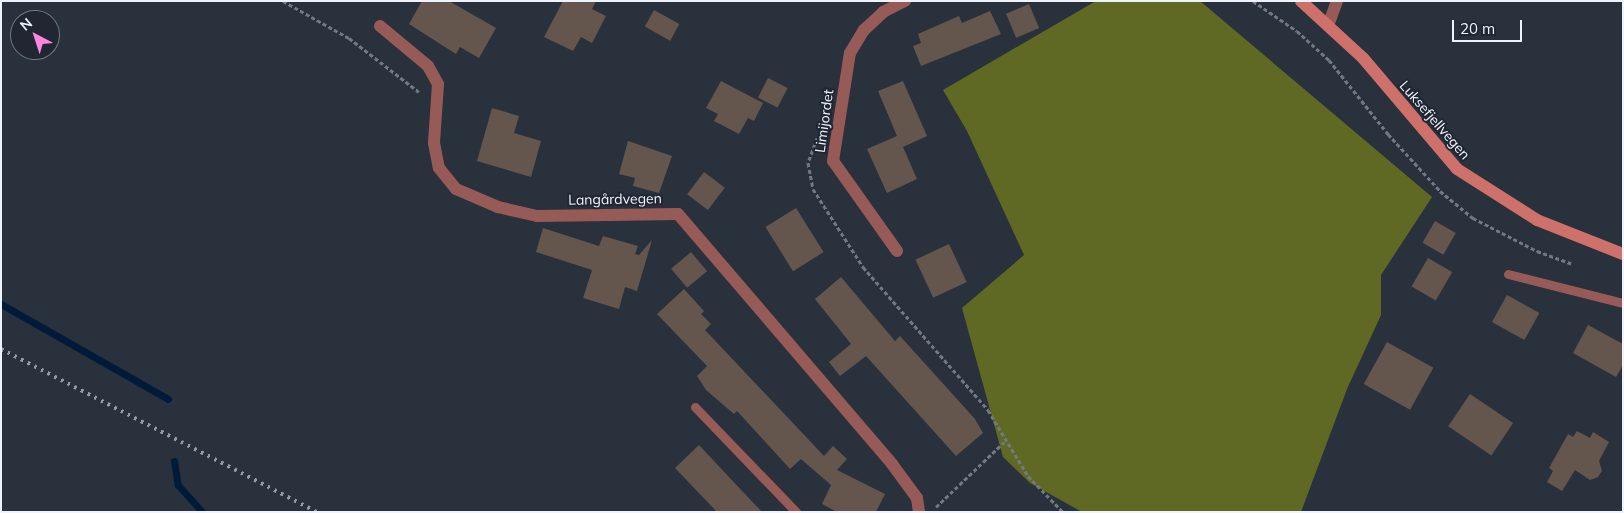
<!DOCTYPE html>
<meta charset="utf-8">
<style>
body{margin:0}
#map{position:relative;width:1624px;height:513px;overflow:hidden;background:#29313d;font-family:Mulish,sans-serif}
div>[style]{position:absolute}
[style*='--x']{left:calc(var(--x)*1px);top:calc(var(--y)*1px);width:calc(var(--w)*1px);rotate:calc(var(--a)*1deg)}
.forest>*{inset:0;background:#606924}
.stream>*{height:7px;margin:-3.5px;padding:0 3.5px;transform-origin:3.5px;border-radius:3.5px;background:#001b3a}
.building>*{inset:0;background:#64564c;transform-origin:0 0}
.path>*{height:3px;margin-top:-1.5px;transform-origin:0;background:repeating-linear-gradient(90deg,#727984 0 4px,transparent 0 6.5px)}
.service>*{height:9px;margin:-4.5px;padding:0 4.5px;transform-origin:4.5px;border-radius:4.5px;background:#975b57}
.minor>*{height:12px;margin:-6px;padding:0 6px;transform-origin:6px;border-radius:6px;background:#975b57}
.secondary>*{height:12px;margin:-6px;padding:0 6px;transform-origin:6px;border-radius:6px;background:#cf716b}
.rail>*{height:4px;margin-top:-2px;transform-origin:0;background:repeating-linear-gradient(90deg,#949ba4 0 2.5px,transparent 0 7.5px)}
span{translate:-50% -50%;white-space:nowrap;text-align:center;line-height:1.15;-webkit-text-stroke:4px #202733;paint-order:stroke}
.street-label{font-size:14px;color:#eff4fc}
.frame{position:absolute;inset:0;border:2px solid #eff4fc;pointer-events:none}
.north{position:absolute;left:10px;top:10px;width:50px;height:50px;box-sizing:border-box;background:#202733;border:1px solid #737983;border-radius:50%;rotate:320deg;font-size:14px;font-weight:700;line-height:20px;text-align:center;color:#eff4fc}
.north::after{content:'';display:block;margin:auto;width:18px;height:22px;background:#ff85de;clip-path:polygon(50% 0,100% 100%,50% 72%,0 100%)}
.scale{position:absolute;left:1452px;top:20px;width:70px;height:22px;box-sizing:border-box;border:2px solid #eff4fc;border-top:0;padding-left:6px;font-size:15px;line-height:18px;white-space:nowrap;color:#eff4fc;-webkit-text-stroke:4px #202733;paint-order:stroke}
</style>
<div id="map">
<div class="forest">
<i style="clip-path:polygon(1096px 1px,1200px 1px,1432px 197px,1381px 275px,1381px 315px,1347px 389px,1301px 512px,1082px 512px,1030px 483px,1003px 457px,962px 308px,1024px 255px,967px 131px,943px 90px)"></i>
</div>
<div class="stream">
<i style="--x:1;--y:304;--w:192;--a:29.6"></i>
<i style="--x:174;--y:461;--w:24;--a:81"></i>
<i style="--x:178;--y:485;--w:36;--a:48"></i>
</div>
<div class="building">
<i style="clip-path:polygon(422px 1px,449px 1px,496px 28px,479px 58px,460px 47px,456px 54px,409px 24px)"></i>
<i style="clip-path:polygon(563px 1px,596px 1px,592px 9px,606px 16px,592px 43px,581px 37px,573px 51px,544px 37px)"></i>
<i style="left:1029px;top:4px;width:26px;height:25px;rotate:67deg"></i>
<i style="left:654px;top:10px;width:29px;height:19px;rotate:29deg"></i>
<i style="clip-path:polygon(990px 11px,1001px 34px,921px 66px,913px 46px,921px 43px,918px 34px,959px 16px,962px 23px)"></i>
<i style="left:768px;top:78px;width:22px;height:22px;rotate:27deg"></i>
<i style="clip-path:polygon(721px 81px,763px 103px,754px 121px,748px 118px,739px 134px,714px 121px,718px 114px,706px 108px)"></i>
<i style="clip-path:polygon(903px 81px,927px 136px,903px 147px,917px 179px,887px 193px,867px 149px,897px 136px,878px 91px)"></i>
<i style="clip-path:polygon(492px 108px,519px 116px,514px 133px,541px 141px,531px 177px,477px 161px)"></i>
<i style="clip-path:polygon(628px 141px,672px 156px,659px 193px,633px 186px,635px 178px,619px 174px)"></i>
<i style="left:704px;top:172px;width:26px;height:28px;rotate:37deg"></i>
<i style="left:796px;top:208px;width:52px;height:36px;rotate:58deg"></i>
<i style="left:1435px;top:221px;width:24px;height:25px;rotate:30deg"></i>
<i style="clip-path:polygon(543px 228px,599px 246px,603px 236px,638px 246px,635px 254px,639px 255px,652px 240px,637px 291px,625px 287px,619px 309px,583px 298px,592px 270px,536px 252px)"></i>
<i style="left:949px;top:244px;width:42px;height:37px;rotate:65deg"></i>
<i style="left:691px;top:252px;width:25px;height:26px;rotate:50deg"></i>
<i style="left:1428px;top:258px;width:28px;height:33px;rotate:30deg"></i>
<i style="clip-path:polygon(841px 277px,895px 341px,900px 336px,975px 419px,983px 433px,956px 456px,866px 356px,840px 376px,829px 362px,851px 344px,815px 299px)"></i>
<i style="clip-path:polygon(684px 289px,704px 311px,701px 314px,711px 324px,705px 330px,824px 456px,833px 446px,847px 459px,837px 470px,885px 494px,876px 512px,837px 512px,822px 504px,831px 485px,801px 459px,790px 469px,737px 411px,734px 414px,706px 390px,697px 376px,707px 366px,657px 314px)"></i>
<i style="left:1507px;top:295px;width:37px;height:31px;rotate:29deg"></i>
<i style="clip-path:polygon(1588px 325px,1623px 344px,1623px 365px,1616px 377px,1573px 353px)"></i>
<i style="left:1387px;top:342px;width:53px;height:48px;rotate:29deg"></i>
<i style="left:1470px;top:394px;width:52px;height:39px;rotate:34deg"></i>
<i style="clip-path:polygon(1577px 431px,1590px 438px,1593px 432px,1609px 442px,1599px 461px,1602px 471px,1598px 477px,1590px 480px,1575px 470px,1562px 491px,1547px 482px,1553px 471px,1549px 468px,1568px 434px,1573px 437px)"></i>
<i style="clip-path:polygon(699px 445px,728px 476px,762px 512px,717px 512px,675px 468px)"></i>
</div>
<div class="path">
<i style="--x:283;--y:1;--w:76;--a:29.3"></i>
<i style="--x:349;--y:38;--w:88;--a:37.6"></i>
<i style="--x:1253;--y:1;--w:53;--a:34.3"></i>
<i style="--x:1297;--y:31;--w:43;--a:42.2"></i>
<i style="--x:1329;--y:60;--w:95;--a:51.4"></i>
<i style="--x:1388;--y:134;--w:77;--a:47.6"></i>
<i style="--x:1440;--y:191;--w:43;--a:39.3"></i>
<i style="--x:1473;--y:218;--w:72;--a:27.3"></i>
<i style="--x:1537;--y:251;--w:38;--a:20"></i>
<i style="--x:817;--y:138;--w:27;--a:110"></i>
<i style="--x:808;--y:163;--w:26;--a:79"></i>
<i style="--x:813;--y:189;--w:93;--a:57.3"></i>
<i style="--x:863;--y:267;--w:190;--a:48.8"></i>
<i style="--x:988;--y:410;--w:77;--a:58.8"></i>
<i style="--x:1028;--y:476;--w:50;--a:45.8"></i>
<i style="--x:936;--y:507;--w:94;--a:-43.7"></i>
</div>
<div class="service">
<i style="--x:1508;--y:274;--w:119;--a:14.2"></i>
<i style="--x:695;--y:407;--w:146;--a:46.1"></i>
</div>
<div class="minor">
<i style="--x:1329;--y:23;--w:23;--a:-70"></i>
<i style="--x:380;--y:26;--w:62;--a:39.8"></i>
<i style="--x:428;--y:66;--w:21;--a:61"></i>
<i style="--x:438;--y:84;--w:59;--a:93.9"></i>
<i style="--x:434;--y:143;--w:25;--a:79"></i>
<i style="--x:439;--y:168;--w:27;--a:51"></i>
<i style="--x:456;--y:189;--w:46;--a:23.2"></i>
<i style="--x:498;--y:207;--w:40;--a:13"></i>
<i style="--x:537;--y:216;--w:141;--a:-0.8"></i>
<i style="--x:678;--y:214;--w:329;--a:49.4"></i>
<i style="--x:892;--y:464;--w:42;--a:53.7"></i>
<i style="--x:917;--y:498;--w:14;--a:82"></i>
<i style="--x:897;--y:251;--w:110;--a:-125.4"></i>
<i style="--x:833;--y:161;--w:109;--a:-81.1"></i>
<i style="--x:850;--y:53;--w:27;--a:-59"></i>
<i style="--x:864;--y:30;--w:26;--a:-43"></i>
<i style="--x:883;--y:12;--w:25;--a:-27"></i>
</div>
<div class="secondary">
<i style="--x:1301;--y:1;--w:84;--a:42.6"></i>
<i style="--x:1363;--y:58;--w:145;--a:49.7"></i>
<i style="--x:1457;--y:169;--w:95;--a:32.5"></i>
<i style="--x:1537;--y:220;--w:92;--a:21.6"></i>
</div>
<div class="rail">
<i style="--x:1;--y:349;--w:356;--a:27.3"></i>
</div>
<div class="street-label">
<span style="left:1435px;top:120px;rotate:49deg">Luksefjellvegen</span>
<span style="left:824px;top:121px;rotate:-82deg">Limijordet</span>
<span style="left:615px;top:199px;rotate:-1deg">Langårdvegen</span>
</div>
<div class="frame"></div>
<div class="north">N</div>
<div class="scale">20 m</div>
</div>
